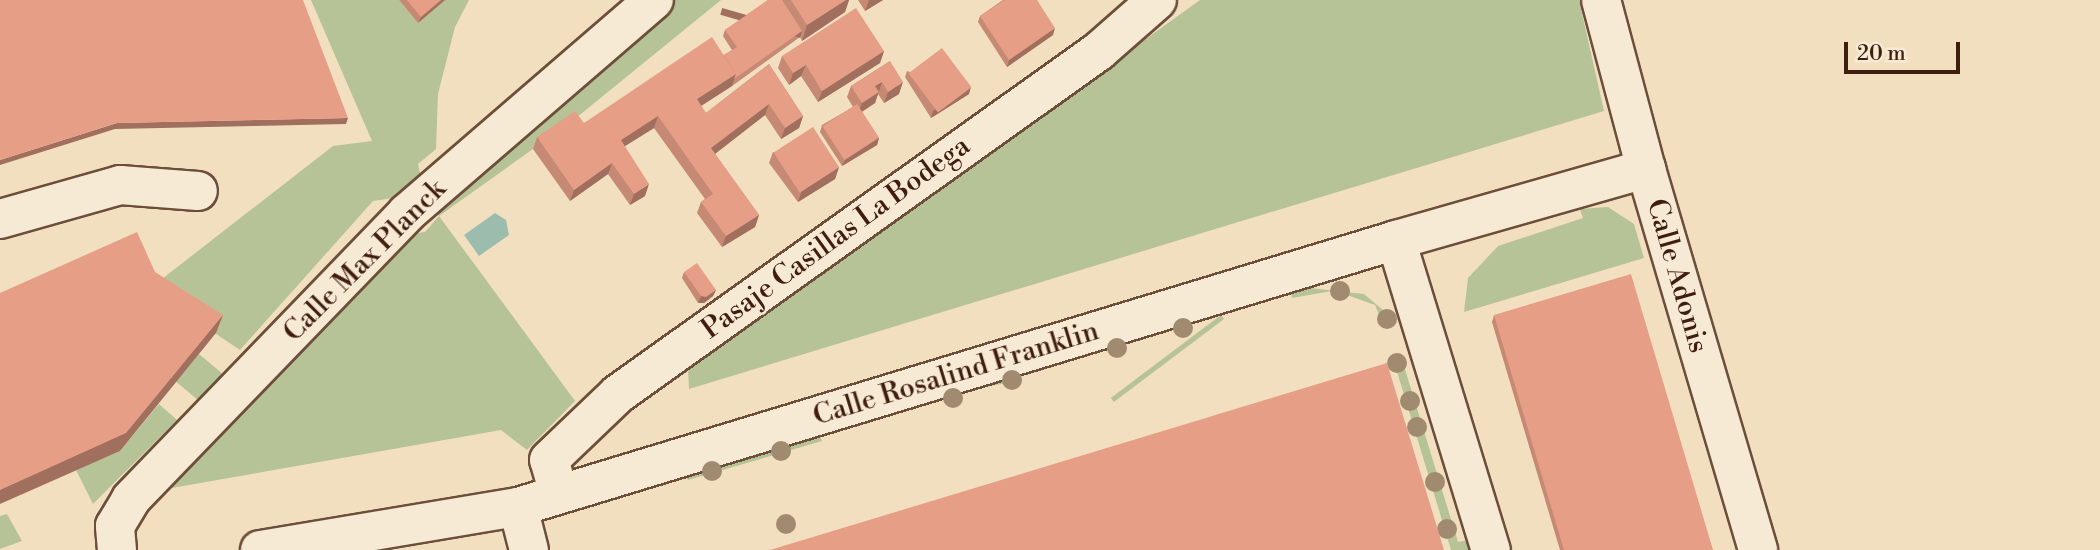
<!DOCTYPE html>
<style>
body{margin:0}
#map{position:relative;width:2100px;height:550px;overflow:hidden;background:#f2dfbf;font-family:"Libre Bodoni",serif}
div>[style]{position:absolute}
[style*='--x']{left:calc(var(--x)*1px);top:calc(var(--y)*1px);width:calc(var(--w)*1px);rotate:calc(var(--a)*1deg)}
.green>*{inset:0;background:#b6c396;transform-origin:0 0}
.water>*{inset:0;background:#9cbdae}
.roads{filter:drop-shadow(2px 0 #6c4e3a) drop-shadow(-2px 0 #6c4e3a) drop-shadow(0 2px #6c4e3a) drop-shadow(0 -2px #6c4e3a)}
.minor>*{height:38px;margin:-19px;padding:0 19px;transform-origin:19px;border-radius:19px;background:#f7ead5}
.tertiary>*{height:38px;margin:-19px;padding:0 19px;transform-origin:19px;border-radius:19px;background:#f7ead5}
.secondary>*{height:38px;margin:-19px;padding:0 19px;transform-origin:19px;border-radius:19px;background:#f7ead5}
.trees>*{width:20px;height:20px;margin:-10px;border-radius:50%;background:#a18b70}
.wall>*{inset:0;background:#c68973}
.shaded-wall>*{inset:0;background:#a16f5e;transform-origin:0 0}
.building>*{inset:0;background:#e69f86;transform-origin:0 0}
span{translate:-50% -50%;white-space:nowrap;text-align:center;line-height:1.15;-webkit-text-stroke:5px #f7ead5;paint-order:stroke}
.street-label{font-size:28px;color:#401e0e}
.scale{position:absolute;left:1844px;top:42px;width:116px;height:32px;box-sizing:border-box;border:4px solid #401e0e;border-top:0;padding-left:9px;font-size:21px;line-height:24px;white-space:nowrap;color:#401e0e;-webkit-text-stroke:5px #f7ead5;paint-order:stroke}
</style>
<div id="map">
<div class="green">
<i style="clip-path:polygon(311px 0,399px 0,418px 23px,445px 0,469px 0,455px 27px,438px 94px,436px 149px,418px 164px,421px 178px,399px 197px,373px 201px,240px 350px,149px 289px,333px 146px,372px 141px)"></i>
<i style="clip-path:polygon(670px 0,721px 0,571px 122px,439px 216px,575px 401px,527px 450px,501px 430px,166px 489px,405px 235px,425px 232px,439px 216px,433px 207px)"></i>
<i style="clip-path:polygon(1200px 0,1579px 0,1604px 111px,689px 389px,688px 369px)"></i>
<i style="clip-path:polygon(1608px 207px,1634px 224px,1644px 258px,1464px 312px,1468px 278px,1498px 246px,1583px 218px,1580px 209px)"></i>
<i style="clip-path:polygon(1310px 288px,1364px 294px,1397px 322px,1384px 327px,1375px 305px,1347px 295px,1332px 291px,1292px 298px,1291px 293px)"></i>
<i style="left:1221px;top:315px;width:5px;height:138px;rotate:53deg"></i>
<i style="clip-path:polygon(1400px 353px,1458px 542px,1469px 540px,1473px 550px,1451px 550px,1392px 355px)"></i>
<i style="left:199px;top:354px;width:31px;height:36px;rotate:40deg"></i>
<i style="left:1021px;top:375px;width:5px;height:141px;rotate:79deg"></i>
<i style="clip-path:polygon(159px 404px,177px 420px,93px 504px,76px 470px,120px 451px)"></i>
<i style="clip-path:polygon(820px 436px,822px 441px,688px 480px,686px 477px)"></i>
<i style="clip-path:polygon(7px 514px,22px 541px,0 549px,0 516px)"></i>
</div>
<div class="water">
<i style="clip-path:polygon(495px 213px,506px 220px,509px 235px,479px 256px,464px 235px)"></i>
</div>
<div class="roads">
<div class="minor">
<i style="--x:0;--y:219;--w:125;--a:-15.8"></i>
<i style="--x:120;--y:185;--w:78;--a:4.4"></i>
<i style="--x:1396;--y:240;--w:324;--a:73"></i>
<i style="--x:559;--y:494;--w:35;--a:-106"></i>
<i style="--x:549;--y:460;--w:95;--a:-43.7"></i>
<i style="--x:618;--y:394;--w:591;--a:-35.49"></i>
<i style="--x:1099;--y:51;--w:77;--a:-41.3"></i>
<i style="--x:518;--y:507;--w:44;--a:75.7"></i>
<i style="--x:117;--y:550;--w:24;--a:-95"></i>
<i style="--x:115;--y:526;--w:31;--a:-59"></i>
<i style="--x:131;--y:499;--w:397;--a:-46"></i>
<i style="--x:407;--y:213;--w:326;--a:-40.8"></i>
</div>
<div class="tertiary">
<i style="--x:260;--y:550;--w:262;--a:-9.5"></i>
<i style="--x:518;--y:507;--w:918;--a:-16.91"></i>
<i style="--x:1396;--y:240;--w:260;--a:-15.9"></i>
</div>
<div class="secondary">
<i style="--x:1601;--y:0;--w:175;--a:75.1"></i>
<i style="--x:1646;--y:169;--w:397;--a:73.6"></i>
</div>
</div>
<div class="trees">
<i style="left:1340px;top:291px"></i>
<i style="left:1387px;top:319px"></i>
<i style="left:1183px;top:328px"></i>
<i style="left:1117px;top:348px"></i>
<i style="left:1397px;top:363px"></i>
<i style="left:1012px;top:380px"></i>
<i style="left:953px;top:398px"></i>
<i style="left:1410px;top:401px"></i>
<i style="left:1417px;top:427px"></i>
<i style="left:781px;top:451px"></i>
<i style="left:712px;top:471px"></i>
<i style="left:1435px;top:482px"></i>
<i style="left:786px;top:524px"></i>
<i style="left:1447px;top:529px"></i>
</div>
<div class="wall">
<i style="clip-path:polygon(399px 0,445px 0,418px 23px)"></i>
<i style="clip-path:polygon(768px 0,849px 0,845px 12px,802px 41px,800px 37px,732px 86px,701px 106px,706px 113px,769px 64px,803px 116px,799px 128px,781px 139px,765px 115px,715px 154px,759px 215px,755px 227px,722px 247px,697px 213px,701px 202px,705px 199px,654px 128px,625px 146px,645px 196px,630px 205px,608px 174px,570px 201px,533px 149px,537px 137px,584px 123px,724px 55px,732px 50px,723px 36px,725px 30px)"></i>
<i style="clip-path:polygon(858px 0,883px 0,865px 11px)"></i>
<i style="clip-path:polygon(1003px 0,1037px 0,1053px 35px,1007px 67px,978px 22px,980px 16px)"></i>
<i style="clip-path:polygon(884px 51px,880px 63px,818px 102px,801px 76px,789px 85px,778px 68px,782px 56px)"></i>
<i style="clip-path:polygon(890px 61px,899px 94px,884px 103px,878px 94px,875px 103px,862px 112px,879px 138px,877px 145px,842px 166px,820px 132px,822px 125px,853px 107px,847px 97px,851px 86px)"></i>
<i style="clip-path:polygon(907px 71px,969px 94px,931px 118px,905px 77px)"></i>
<i style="clip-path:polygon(773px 152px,839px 167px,835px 179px,798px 202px,769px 163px)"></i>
<i style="clip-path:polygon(684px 272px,716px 290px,713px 296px,704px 303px,698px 303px,682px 278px)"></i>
<i style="clip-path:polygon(1494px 315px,1713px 550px,1560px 550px,1492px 322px)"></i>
</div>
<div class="shaded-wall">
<i style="clip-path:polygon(441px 0,445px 0,418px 23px,421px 17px)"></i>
<i style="clip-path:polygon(846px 0,849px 0,845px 12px,802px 41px,807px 25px)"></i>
<i style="clip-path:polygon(869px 0,883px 0,865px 11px)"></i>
<i style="clip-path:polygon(1055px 28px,1053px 35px,1007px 67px,1009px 60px)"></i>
<i style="left:802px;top:31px;width:7px;height:83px;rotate:106deg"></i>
<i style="clip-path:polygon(884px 51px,880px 63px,818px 102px,822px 91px)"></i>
<i style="clip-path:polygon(806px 65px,801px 76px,789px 85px,793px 73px)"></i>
<i style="clip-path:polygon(736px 74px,732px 86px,693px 111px,697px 99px)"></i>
<i style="clip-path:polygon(882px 82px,875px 103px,858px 114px,862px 103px,875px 86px)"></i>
<i style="clip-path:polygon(903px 82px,899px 94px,884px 103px,888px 92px)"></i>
<i style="clip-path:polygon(971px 87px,969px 94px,931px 118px,933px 111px)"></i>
<i style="clip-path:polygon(769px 104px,765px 115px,707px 160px,711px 148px)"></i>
<i style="clip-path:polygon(658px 116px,654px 128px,617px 151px,621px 140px)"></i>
<i style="clip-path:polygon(803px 116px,799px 128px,781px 139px,785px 128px)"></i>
<i style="clip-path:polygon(348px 118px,346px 124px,115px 129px,0 165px,0 160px,117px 123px)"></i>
<i style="clip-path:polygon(879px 138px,877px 145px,842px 166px,845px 160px)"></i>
<i style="clip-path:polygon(612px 163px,608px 174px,570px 201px,574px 190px)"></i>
<i style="clip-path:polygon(839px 167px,835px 179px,798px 202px,802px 190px)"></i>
<i style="clip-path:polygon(649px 184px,645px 196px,630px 205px,634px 194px)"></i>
<i style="clip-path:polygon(759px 215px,755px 227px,722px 247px,726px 236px)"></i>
<i style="clip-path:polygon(716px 290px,713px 296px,704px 303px,698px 303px,701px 296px)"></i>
<i style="clip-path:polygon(223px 315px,216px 333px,120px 451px,0 504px,0 490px)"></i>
</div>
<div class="building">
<i style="clip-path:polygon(0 0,303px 0,348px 118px,117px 123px,0 160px)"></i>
<i style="clip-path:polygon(407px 0,441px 0,421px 17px)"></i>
<i style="clip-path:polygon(768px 0,782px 0,802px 31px,734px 79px,736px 74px,724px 55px,737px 47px,725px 30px)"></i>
<i style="clip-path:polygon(791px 0,846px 0,807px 25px)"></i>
<i style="clip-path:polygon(1005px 0,1037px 0,1055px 28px,1009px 60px,980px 16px)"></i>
<i style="clip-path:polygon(856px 8px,884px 51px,822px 91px,806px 65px,793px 73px,782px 56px)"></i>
<i style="clip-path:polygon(712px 37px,736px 74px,697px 99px,706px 113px,769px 64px,803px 116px,785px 128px,769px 104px,711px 148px,759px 215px,726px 236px,701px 202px,713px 194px,658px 116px,621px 140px,649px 184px,634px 194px,612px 163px,574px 190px,537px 137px,575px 111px,584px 123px)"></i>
<i style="left:942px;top:48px;width:49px;height:42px;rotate:53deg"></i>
<i style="clip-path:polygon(890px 61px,903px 82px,888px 92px,882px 82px,875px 86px,879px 92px,862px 103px,851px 86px)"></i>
<i style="left:857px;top:104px;width:40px;height:41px;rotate:57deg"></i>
<i style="left:813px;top:127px;width:48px;height:47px;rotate:57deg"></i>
<i style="clip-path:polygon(137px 232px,155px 272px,223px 315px,126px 433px,0 490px,0 293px)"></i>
<i style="clip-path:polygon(697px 263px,716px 290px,706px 297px,701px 296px,684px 272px)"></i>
<i style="clip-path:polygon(1631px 274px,1713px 550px,1564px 550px,1494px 315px)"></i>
<i style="clip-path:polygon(1387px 363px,1444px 550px,770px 550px)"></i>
</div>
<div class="street-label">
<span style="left:836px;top:238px;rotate:-36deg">Pasaje Casillas La Bodega</span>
<span style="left:365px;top:261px;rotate:-45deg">Calle Max Planck</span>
<span style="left:1677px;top:276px;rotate:74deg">Calle Adonis</span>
<span style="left:956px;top:374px;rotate:-17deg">Calle Rosalind Franklin</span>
</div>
<div class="scale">20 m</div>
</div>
